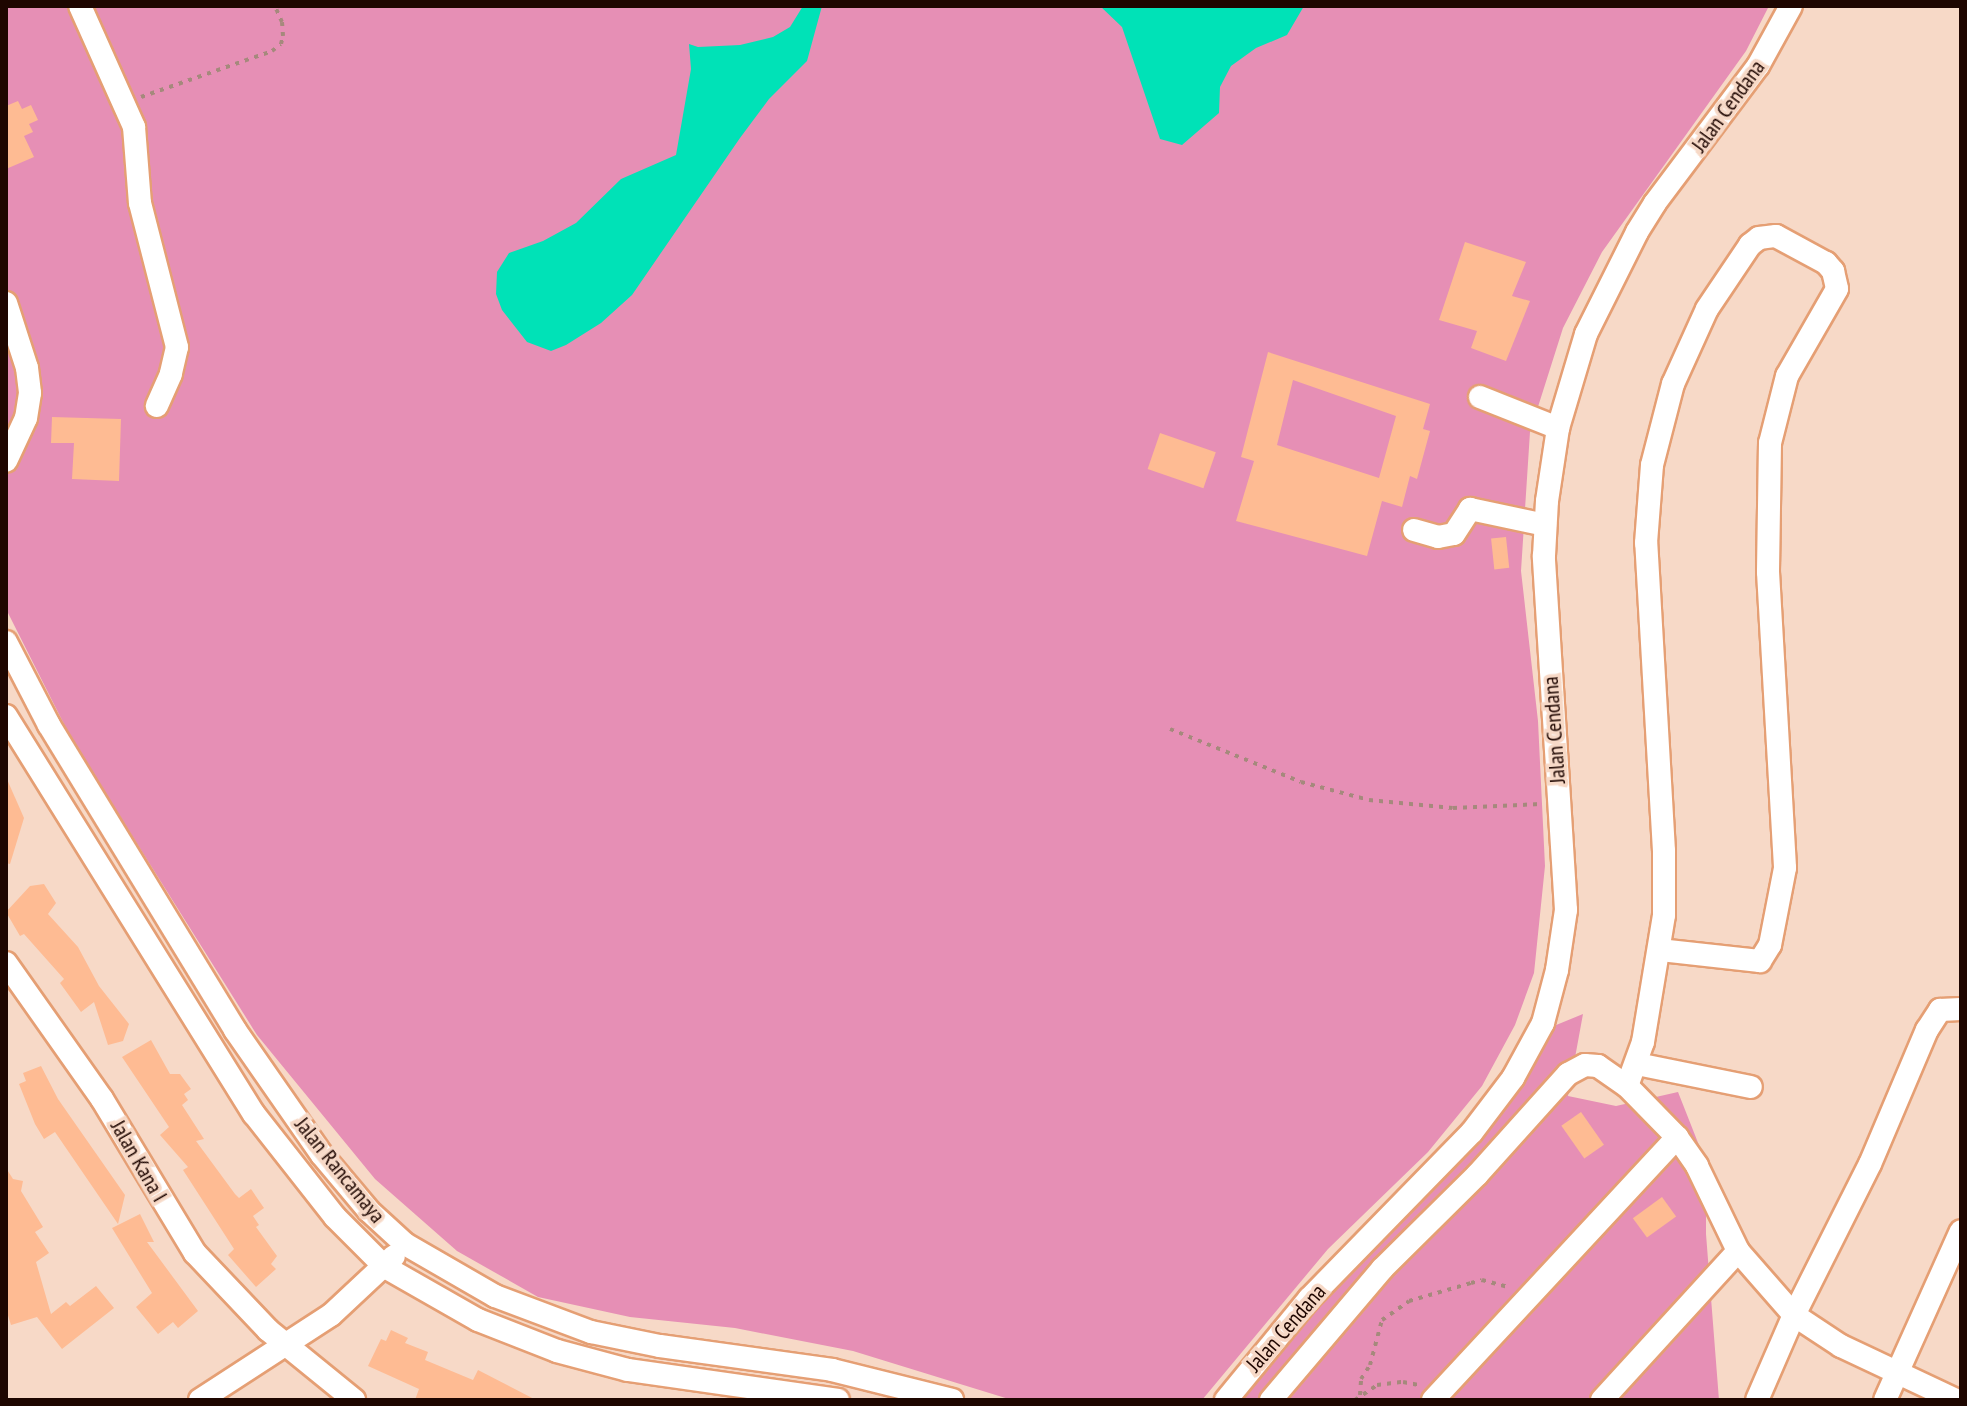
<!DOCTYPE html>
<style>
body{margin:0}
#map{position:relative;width:1967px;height:1406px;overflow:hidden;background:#f7d9c7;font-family:"PT Sans Narrow",sans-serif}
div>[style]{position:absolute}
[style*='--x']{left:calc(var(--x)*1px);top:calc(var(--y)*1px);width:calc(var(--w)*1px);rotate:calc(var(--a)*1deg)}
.green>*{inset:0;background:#e68fb5}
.water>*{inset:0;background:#00e2b7}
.building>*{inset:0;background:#febb93;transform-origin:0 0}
.path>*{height:4px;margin-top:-2px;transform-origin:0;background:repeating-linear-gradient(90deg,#a5897c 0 4px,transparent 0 10px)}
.roads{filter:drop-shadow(2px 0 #e59f74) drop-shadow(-2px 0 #e59f74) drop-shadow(0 2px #e59f74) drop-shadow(0 -2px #e59f74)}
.minor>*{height:22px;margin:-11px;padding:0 11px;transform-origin:11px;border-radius:11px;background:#fff}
span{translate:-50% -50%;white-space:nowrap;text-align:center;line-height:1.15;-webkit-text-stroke:7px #f7d9c7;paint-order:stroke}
.street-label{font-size:22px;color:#1e0600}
.frame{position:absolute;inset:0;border:8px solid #1e0600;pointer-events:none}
</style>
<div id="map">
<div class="green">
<i style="clip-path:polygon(6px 6px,1769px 6px,1746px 51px,1602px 252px,1563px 328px,1530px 432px,1521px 571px,1538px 721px,1545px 866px,1534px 973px,1515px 1025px,1482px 1086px,1428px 1152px,1328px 1249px,1202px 1400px,1012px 1400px,853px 1351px,735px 1328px,630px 1317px,538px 1297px,457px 1251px,375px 1179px,257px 1035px,72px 740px,6px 609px)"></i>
<i style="clip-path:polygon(1583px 1014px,1568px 1096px,1616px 1106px,1678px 1092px,1706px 1163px,1706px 1234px,1719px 1400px,1238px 1400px,1544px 1030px)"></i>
</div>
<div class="water">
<i style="clip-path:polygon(803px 6px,822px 6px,807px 61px,769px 99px,740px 138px,632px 295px,601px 323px,566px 345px,551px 351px,527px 342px,502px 310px,496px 294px,497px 272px,509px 253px,543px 241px,576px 223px,621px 179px,676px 155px,691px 69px,689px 44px,698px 47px,740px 45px,773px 37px,790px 27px)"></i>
<i style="clip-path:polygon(1100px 6px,1304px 6px,1287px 35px,1256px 48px,1231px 66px,1220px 87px,1219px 113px,1182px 145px,1160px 139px,1122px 27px)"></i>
</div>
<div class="building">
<i style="clip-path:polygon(18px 101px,22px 109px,31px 105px,38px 120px,29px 124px,33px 132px,24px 136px,34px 157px,6px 169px,6px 106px)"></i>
<i style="clip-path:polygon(1465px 242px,1526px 262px,1512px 296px,1530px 301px,1506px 361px,1471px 348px,1477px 331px,1439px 320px)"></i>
<i style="clip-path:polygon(evenodd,1268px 352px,1430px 404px,1423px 429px,1430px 431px,1417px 479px,1410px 476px,1402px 507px,1382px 501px,1367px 556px,1236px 521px,1254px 461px,1241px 457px,1268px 352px,1293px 380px,1396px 416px,1379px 478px,1277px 445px,1293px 380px)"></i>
<i style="clip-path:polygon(52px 417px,121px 419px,119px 481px,72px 479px,74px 443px,51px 443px)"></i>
<i style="left:1160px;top:433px;width:59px;height:38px;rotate:19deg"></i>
<i style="left:1506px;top:537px;width:31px;height:15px;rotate:84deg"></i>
<i style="clip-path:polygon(6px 777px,24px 818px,10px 864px,6px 863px)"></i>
<i style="clip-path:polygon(44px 884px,56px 903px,48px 914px,78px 947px,99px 986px,129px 1024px,123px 1041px,108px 1045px,94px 1002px,81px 1012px,60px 983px,64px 979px,24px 934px,20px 936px,6px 912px,30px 886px)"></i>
<i style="clip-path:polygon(151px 1040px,170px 1074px,180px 1074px,191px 1089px,184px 1094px,188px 1100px,182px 1105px,204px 1139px,196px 1141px,235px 1194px,239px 1198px,251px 1189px,264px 1208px,253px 1216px,259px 1225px,256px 1227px,277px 1256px,271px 1264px,276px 1269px,256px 1287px,228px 1255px,234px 1249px,183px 1170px,188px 1167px,160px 1135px,169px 1127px,122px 1057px)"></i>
<i style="clip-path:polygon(41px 1066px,58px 1099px,125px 1195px,118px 1224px,55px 1132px,44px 1139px,35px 1124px,19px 1084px,26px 1081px,23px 1073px)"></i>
<i style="left:1581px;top:1112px;width:40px;height:24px;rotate:55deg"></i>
<i style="clip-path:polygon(6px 1168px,13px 1179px,23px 1181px,21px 1191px,43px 1227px,35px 1232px,49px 1253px,36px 1262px,51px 1314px,66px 1302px,70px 1306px,96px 1286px,114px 1308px,62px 1349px,37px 1317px,11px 1325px,6px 1309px)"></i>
<i style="left:1662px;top:1197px;width:24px;height:36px;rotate:54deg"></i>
<i style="clip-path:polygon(140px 1214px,154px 1242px,147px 1242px,198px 1311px,178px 1328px,173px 1322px,158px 1334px,136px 1307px,152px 1293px,112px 1228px)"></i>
<i style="clip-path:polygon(391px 1330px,408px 1338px,405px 1343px,428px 1352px,425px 1360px,473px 1380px,478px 1370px,536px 1400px,415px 1400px,419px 1389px,368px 1366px,381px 1339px,386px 1341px)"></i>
</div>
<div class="path">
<i style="--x:141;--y:97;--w:139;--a:-19.3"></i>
<i style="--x:272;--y:51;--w:11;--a:-38"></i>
<i style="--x:281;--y:44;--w:8;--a:-76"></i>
<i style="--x:283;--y:36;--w:14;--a:-94"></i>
<i style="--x:282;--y:22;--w:17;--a:-114"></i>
<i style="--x:1170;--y:729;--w:141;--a:22"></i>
<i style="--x:1301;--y:782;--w:70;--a:14.8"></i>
<i style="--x:1369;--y:800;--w:84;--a:5.4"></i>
<i style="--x:1453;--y:808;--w:88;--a:-2.6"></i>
<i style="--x:1360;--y:1395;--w:16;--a:-86"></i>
<i style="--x:1361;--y:1379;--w:17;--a:-57"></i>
<i style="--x:1370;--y:1365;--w:47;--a:-75.1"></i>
<i style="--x:1382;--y:1320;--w:33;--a:-35"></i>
<i style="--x:1409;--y:1301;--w:65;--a:-16.2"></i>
<i style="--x:1471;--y:1283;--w:11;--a:-15"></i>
<i style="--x:1482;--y:1280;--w:28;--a:15"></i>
<i style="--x:1355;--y:1400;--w:27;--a:-34"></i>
<i style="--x:1377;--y:1385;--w:26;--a:-7"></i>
<i style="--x:1403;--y:1382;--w:16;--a:11"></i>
</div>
<div class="roads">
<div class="minor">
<i style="--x:80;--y:6;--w:133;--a:65.9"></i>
<i style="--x:134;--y:127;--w:76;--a:85.5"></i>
<i style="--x:140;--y:203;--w:149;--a:75.6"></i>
<i style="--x:177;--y:347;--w:28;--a:103"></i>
<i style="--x:171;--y:374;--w:35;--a:114"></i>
<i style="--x:6;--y:303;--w:68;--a:72.1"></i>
<i style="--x:27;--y:368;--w:25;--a:83"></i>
<i style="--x:30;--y:393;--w:25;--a:99"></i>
<i style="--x:26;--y:418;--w:47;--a:114.9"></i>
<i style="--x:1480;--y:397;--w:84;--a:21.7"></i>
<i style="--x:1414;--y:530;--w:25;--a:16"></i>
<i style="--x:1438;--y:537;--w:16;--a:-11"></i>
<i style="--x:1454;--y:534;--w:30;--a:-57"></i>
<i style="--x:1470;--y:509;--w:77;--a:12"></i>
<i style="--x:6;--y:642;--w:93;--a:62.6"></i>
<i style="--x:49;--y:725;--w:357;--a:58.6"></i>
<i style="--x:235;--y:1030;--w:152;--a:55.2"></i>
<i style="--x:322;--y:1155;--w:73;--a:50"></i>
<i style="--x:369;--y:1211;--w:49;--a:42.5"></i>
<i style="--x:405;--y:1244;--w:104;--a:30"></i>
<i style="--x:495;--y:1296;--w:103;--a:20.6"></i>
<i style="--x:591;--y:1332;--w:70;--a:11.5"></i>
<i style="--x:660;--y:1346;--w:174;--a:7.9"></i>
<i style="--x:832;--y:1370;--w:124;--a:14"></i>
<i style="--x:6;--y:716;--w:469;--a:58.1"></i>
<i style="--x:254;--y:1114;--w:131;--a:51.8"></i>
<i style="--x:335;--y:1217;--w:71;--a:45"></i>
<i style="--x:385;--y:1267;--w:107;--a:29.7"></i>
<i style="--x:478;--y:1320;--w:85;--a:21.4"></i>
<i style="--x:557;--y:1351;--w:73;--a:15"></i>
<i style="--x:628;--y:1370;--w:212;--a:8.1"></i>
<i style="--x:6;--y:963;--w:166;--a:54.8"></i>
<i style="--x:102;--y:1099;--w:180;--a:58.9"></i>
<i style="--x:195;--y:1253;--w:106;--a:46.5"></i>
<i style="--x:268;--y:1330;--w:111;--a:39.1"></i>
<i style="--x:1637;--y:1064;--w:116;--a:11.4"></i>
<i style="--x:1627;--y:1086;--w:47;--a:-70"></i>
<i style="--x:1643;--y:1042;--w:129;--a:-80.6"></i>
<i style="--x:1664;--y:915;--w:64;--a:-90"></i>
<i style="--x:1664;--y:851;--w:309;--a:-93.3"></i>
<i style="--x:1646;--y:543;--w:78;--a:-85.6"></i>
<i style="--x:1652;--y:465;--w:84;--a:-75.5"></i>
<i style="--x:1673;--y:384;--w:82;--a:-65.6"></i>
<i style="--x:1707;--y:309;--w:77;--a:-56.1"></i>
<i style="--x:1750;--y:245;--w:11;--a:-38"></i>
<i style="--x:1759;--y:238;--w:17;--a:-7"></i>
<i style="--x:1776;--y:236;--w:57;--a:28.4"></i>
<i style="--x:1826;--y:263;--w:11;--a:49"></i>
<i style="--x:1833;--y:271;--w:18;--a:77"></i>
<i style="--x:1837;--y:289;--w:100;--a:119.9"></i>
<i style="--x:1787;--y:376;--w:69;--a:104.2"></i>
<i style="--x:1770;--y:443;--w:129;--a:90.9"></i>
<i style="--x:1768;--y:572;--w:296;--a:86.7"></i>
<i style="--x:1785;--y:868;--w:78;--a:101"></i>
<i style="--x:1770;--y:945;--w:19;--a:122"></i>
<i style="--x:1760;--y:961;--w:100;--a:-173.7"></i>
<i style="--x:200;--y:1400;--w:156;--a:-33"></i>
<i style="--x:331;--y:1315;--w:86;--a:-43.1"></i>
<i style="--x:1226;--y:1400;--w:131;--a:-50.6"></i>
<i style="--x:1309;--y:1299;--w:233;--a:-45.7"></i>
<i style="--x:1472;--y:1132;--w:68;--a:-52.8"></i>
<i style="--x:1513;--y:1078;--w:63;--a:-61.4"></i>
<i style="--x:1543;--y:1023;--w:55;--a:-75.2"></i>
<i style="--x:1557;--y:970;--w:61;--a:-81.5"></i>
<i style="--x:1566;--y:910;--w:355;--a:-93.6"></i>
<i style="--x:1544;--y:556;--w:55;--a:-86.9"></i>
<i style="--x:1547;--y:501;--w:74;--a:-81.4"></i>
<i style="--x:1558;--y:428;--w:98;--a:-73.4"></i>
<i style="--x:1586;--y:334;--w:114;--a:-63.4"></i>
<i style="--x:1637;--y:232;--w:34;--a:-58"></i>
<i style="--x:1655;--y:203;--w:171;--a:-53.1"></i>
<i style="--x:1758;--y:66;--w:68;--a:-61.2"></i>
<i style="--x:1271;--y:1400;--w:172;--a:-49.7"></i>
<i style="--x:1382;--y:1269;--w:134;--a:-44.7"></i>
<i style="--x:1477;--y:1175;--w:136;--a:-48"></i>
<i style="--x:1568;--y:1074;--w:19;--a:-28"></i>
<i style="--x:1585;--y:1065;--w:13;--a:4"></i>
<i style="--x:1598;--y:1066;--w:35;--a:35"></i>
<i style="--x:1627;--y:1086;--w:71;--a:45.6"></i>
<i style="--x:1677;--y:1137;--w:35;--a:55"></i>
<i style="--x:1697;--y:1166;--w:94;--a:64.2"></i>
<i style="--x:1738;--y:1251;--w:85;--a:48.8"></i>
<i style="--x:1794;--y:1315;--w:56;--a:33.4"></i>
<i style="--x:1841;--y:1346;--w:127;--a:25.2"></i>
<i style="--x:1433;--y:1400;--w:359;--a:-47.1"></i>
<i style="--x:1602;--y:1400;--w:202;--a:-47.6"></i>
<i style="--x:1757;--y:1400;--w:93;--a:-66.5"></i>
<i style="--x:1794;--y:1315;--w:169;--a:-63.3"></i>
<i style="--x:1870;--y:1164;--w:146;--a:-67"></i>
<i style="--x:1927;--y:1030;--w:24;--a:-57"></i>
<i style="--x:1940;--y:1010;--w:21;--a:-3"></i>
<i style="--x:1885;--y:1400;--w:185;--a:-65.8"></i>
</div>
</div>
<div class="street-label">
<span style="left:1728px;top:106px;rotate:-54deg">Jalan Cendana</span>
<span style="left:1554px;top:730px;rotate:-94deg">Jalan Cendana</span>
<span style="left:139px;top:1161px;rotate:60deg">Jalan Kana I</span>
<span style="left:340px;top:1170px;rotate:51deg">Jalan Rancamaya</span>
<span style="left:1286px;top:1328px;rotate:-49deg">Jalan Cendana</span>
</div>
<div class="frame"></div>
</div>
